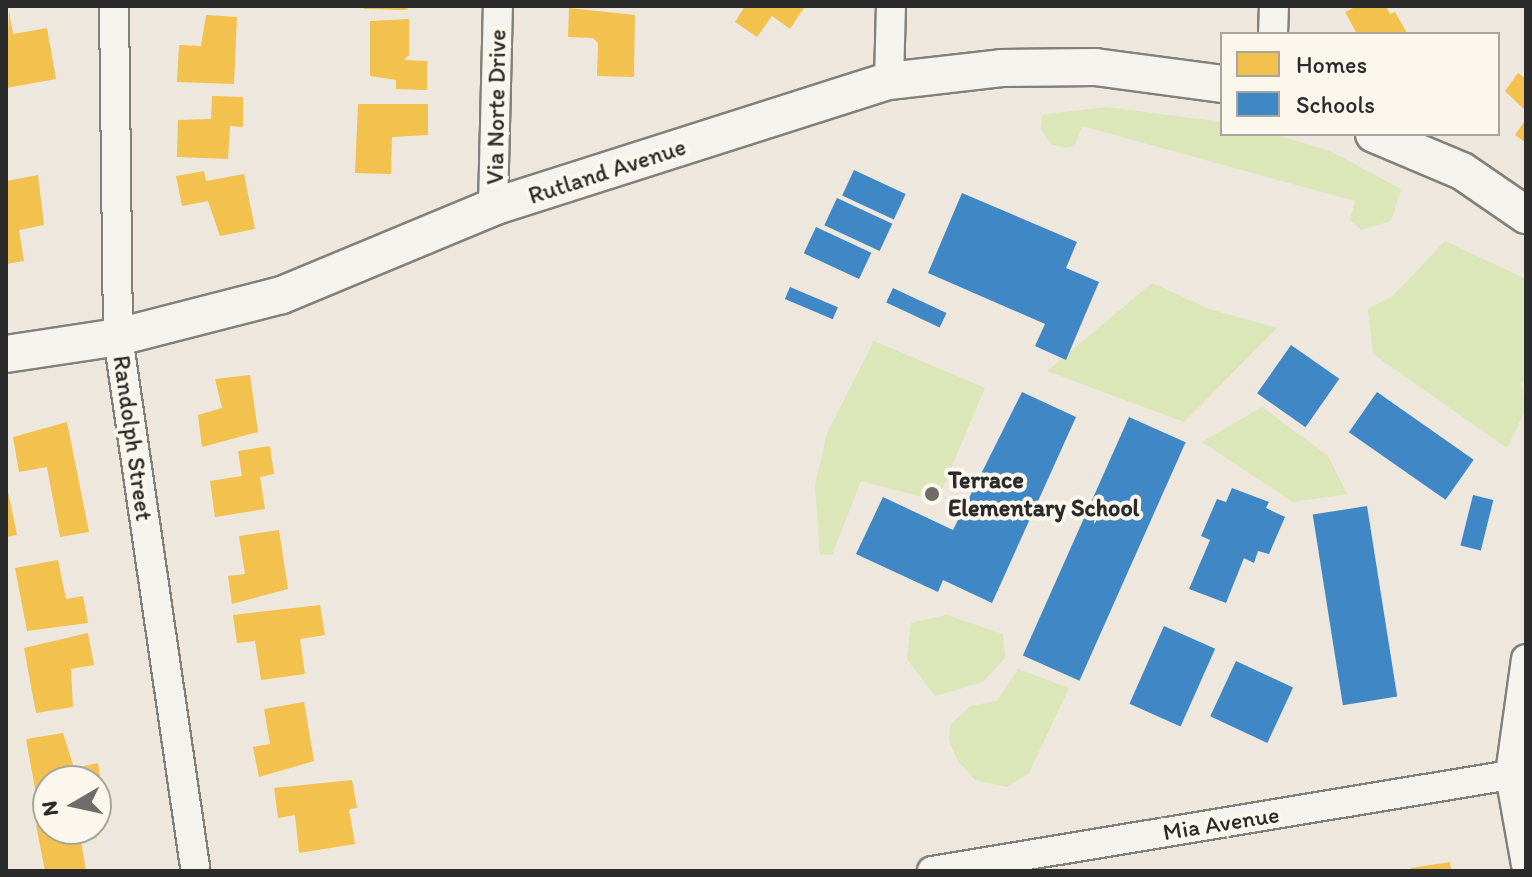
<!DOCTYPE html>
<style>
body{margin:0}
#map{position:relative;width:1532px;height:877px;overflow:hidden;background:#ede7dd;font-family:Itim,sans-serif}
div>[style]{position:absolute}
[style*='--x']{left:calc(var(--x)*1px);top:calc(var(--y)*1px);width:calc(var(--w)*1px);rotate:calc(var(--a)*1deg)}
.green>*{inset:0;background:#dbe6b9}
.homes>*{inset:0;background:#f2c14e}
.schools>*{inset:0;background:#3f88c5;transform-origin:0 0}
.roads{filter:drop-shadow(2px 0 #82807b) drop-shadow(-2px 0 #82807b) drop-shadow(0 2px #82807b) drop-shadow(0 -2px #82807b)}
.minor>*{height:28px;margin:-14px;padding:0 14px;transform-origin:14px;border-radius:14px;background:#f5f3ee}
.tertiary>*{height:36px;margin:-18px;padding:0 18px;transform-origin:18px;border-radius:18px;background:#f5f3ee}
.dots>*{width:22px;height:22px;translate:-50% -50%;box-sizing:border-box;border:4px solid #fbf7ec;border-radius:50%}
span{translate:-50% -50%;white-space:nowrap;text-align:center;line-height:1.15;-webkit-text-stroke:8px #fbf7ec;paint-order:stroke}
.street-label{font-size:24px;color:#2b2b2b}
.poi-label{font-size:24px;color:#2b2b2b;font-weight:700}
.left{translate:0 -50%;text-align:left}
.frame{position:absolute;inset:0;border:8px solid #2b2b2b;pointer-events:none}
.legend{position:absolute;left:1220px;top:32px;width:280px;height:104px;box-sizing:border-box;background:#fbf7ec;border:2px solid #a8a59f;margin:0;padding:10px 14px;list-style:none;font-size:24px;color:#2b2b2b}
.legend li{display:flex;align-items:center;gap:16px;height:40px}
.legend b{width:40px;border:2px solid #a8a59f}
.north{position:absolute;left:32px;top:765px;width:80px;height:80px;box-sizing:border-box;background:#fbf7ec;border:2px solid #a8a59f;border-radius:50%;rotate:261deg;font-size:22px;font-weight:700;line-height:32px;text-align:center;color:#2b2b2b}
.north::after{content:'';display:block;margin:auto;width:28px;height:36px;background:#6f6d69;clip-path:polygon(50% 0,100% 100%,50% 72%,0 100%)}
</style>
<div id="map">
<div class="green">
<i style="clip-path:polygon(1106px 107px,1222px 122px,1222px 134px,1273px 134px,1330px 151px,1401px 189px,1391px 221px,1361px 230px,1350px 220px,1355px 201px,1082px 126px,1074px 146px,1065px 148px,1051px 144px,1041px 129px,1042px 115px)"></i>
<i style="clip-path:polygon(1445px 241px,1526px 279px,1526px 385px,1521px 382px,1526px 409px,1507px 448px,1373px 354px,1368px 309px,1393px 296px)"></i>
<i style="clip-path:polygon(1152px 283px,1209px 309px,1277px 328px,1184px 422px,1047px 371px)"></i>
<i style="clip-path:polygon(874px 341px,985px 388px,937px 501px,861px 481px,832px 555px,820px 554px,815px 486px,827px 433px)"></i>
<i style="clip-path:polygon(1262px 407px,1328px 456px,1347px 494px,1293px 502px,1202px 442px)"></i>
<i style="clip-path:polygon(947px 615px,1003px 634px,1005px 658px,983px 682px,935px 696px,907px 659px,911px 623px)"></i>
<i style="clip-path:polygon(1018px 669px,1069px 688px,1029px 773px,1007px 787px,975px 780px,958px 761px,949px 741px,950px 725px,970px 706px,997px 701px)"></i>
</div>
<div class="homes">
<i style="clip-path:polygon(364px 6px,407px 6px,407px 10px,364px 9px)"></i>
<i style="clip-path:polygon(745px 6px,805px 6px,790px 29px,772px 16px,757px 37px,735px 22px)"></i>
<i style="clip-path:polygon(1357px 6px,1386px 6px,1390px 14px,1395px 12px,1407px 33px,1357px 34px,1345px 12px)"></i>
<i style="clip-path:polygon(569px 8px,635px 15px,634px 77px,597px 76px,598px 43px,593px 38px,568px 37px)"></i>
<i style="clip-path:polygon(9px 11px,13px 34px,47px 28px,56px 79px,6px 88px)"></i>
<i style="clip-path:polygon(206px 15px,237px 17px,234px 84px,177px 82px,179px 45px,201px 46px)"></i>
<i style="clip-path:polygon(409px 19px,409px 55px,404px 60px,427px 61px,427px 90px,396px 89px,396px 80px,370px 76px,370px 21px)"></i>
<i style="clip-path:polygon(1518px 73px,1526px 79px,1526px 111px,1505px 91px)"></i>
<i style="clip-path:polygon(212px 96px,243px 97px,243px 127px,230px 126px,228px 159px,177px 157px,178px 120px,211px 119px)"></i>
<i style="clip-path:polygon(358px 104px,428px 104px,428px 135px,392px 137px,391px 174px,355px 173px)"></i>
<i style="clip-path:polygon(1526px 119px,1526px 143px,1515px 135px)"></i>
<i style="clip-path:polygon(204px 171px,206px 181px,244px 174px,255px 229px,220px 236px,208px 201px,182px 206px,176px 176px)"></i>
<i style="clip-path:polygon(38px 175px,44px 225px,19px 230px,24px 261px,6px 264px,6px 181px)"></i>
<i style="clip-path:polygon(250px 375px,258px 432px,202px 447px,198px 415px,222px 408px,215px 379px)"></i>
<i style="clip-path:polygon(67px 422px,89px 532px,60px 537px,47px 467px,19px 472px,13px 437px)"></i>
<i style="clip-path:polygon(270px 446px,274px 474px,260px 477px,265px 509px,215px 517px,210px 481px,242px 476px,238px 451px)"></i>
<i style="clip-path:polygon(6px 482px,17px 535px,6px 537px)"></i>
<i style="clip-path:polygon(279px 530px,288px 589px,232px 604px,228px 576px,245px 574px,239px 536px)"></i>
<i style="clip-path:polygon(58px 560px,66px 599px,83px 596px,88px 623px,27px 631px,15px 568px)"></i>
<i style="clip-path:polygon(320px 605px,325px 635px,300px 639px,305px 674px,261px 680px,255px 641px,237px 643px,233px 615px)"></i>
<i style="clip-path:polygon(88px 633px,94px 665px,71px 669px,73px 707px,36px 713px,24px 648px)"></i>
<i style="clip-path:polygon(304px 702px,314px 761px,259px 777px,253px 747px,270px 744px,264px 709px)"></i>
<i style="clip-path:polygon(63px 733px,74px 768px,98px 763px,103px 795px,96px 796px,96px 781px,48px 781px,48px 804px,38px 805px,26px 739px)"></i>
<i style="clip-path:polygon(352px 780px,357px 808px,349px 809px,355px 844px,299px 853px,295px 815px,278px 818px,274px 788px)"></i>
<i style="clip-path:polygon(48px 823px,48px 829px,95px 829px,97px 838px,81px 841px,86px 871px,45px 871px,36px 825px)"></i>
<i style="clip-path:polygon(1450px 862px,1451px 871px,1412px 871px,1411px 868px)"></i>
</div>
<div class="schools">
<i style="left:854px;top:170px;width:57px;height:28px;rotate:25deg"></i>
<i style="clip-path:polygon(962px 193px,1077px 242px,1066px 268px,1099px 282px,1066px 360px,1035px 346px,1045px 324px,928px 273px)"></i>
<i style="left:837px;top:198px;width:61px;height:30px;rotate:25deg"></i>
<i style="left:816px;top:227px;width:61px;height:29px;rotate:25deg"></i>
<i style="left:790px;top:287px;width:52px;height:13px;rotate:23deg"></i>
<i style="left:893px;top:288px;width:59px;height:16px;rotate:25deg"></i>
<i style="left:1291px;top:345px;width:59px;height:59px;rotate:35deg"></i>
<i style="clip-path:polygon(1022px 392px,1076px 417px,992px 603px,943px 580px,938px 592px,856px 554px,883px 497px,953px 530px)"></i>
<i style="left:1377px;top:392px;width:118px;height:49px;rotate:35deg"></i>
<i style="left:1129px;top:417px;width:62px;height:261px;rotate:24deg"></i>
<i style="clip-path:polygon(1232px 488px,1269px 502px,1266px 508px,1285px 517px,1269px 554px,1258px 551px,1254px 563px,1244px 558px,1226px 603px,1189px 589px,1210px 540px,1201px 536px,1217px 499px,1226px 502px)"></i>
<i style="left:1473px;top:495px;width:21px;height:52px;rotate:14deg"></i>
<i style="left:1367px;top:506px;width:193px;height:55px;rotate:81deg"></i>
<i style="left:1164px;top:626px;width:56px;height:85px;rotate:24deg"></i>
<i style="left:1236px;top:661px;width:63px;height:61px;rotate:25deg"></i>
</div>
<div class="roads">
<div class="minor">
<i style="--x:114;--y:6;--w:331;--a:89.3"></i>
<i style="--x:118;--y:337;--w:536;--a:81.73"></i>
<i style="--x:1273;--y:34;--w:28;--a:-88"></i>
<i style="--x:889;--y:81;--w:75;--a:-88.5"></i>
<i style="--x:493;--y:207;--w:201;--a:-88.6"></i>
<i style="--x:1526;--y:659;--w:117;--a:97.9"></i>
<i style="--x:1510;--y:775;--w:91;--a:79.9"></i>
<i style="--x:932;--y:871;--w:586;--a:-9.43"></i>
</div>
<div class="tertiary">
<i style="--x:1374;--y:134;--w:95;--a:22.8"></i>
<i style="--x:1462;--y:171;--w:78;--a:34.5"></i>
<i style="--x:6;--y:354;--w:113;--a:-8.6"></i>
<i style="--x:118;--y:337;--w:169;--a:-14.4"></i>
<i style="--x:282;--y:295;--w:229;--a:-22.6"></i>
<i style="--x:493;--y:207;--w:416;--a:-17.7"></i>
<i style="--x:889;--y:81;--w:113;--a:-6.6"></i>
<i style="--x:1001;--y:68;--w:94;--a:-0.6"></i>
<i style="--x:1095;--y:67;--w:128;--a:7.6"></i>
</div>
</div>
<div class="dots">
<i style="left:932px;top:494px;background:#6f6d69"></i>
</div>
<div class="street-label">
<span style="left:496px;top:107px;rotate:-89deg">Via Norte Drive</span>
<span style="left:607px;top:171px;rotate:-18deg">Rutland Avenue</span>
<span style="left:133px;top:438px;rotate:82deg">Randolph Street</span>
<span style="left:1221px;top:823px;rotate:-9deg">Mia Avenue</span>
</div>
<div class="poi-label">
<span class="left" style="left:948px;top:494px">Terrace<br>Elementary School</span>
</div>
<div class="frame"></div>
<ul class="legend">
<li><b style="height:22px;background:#f2c14e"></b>Homes</li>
<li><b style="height:22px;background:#3f88c5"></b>Schools</li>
</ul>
<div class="north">N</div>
</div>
